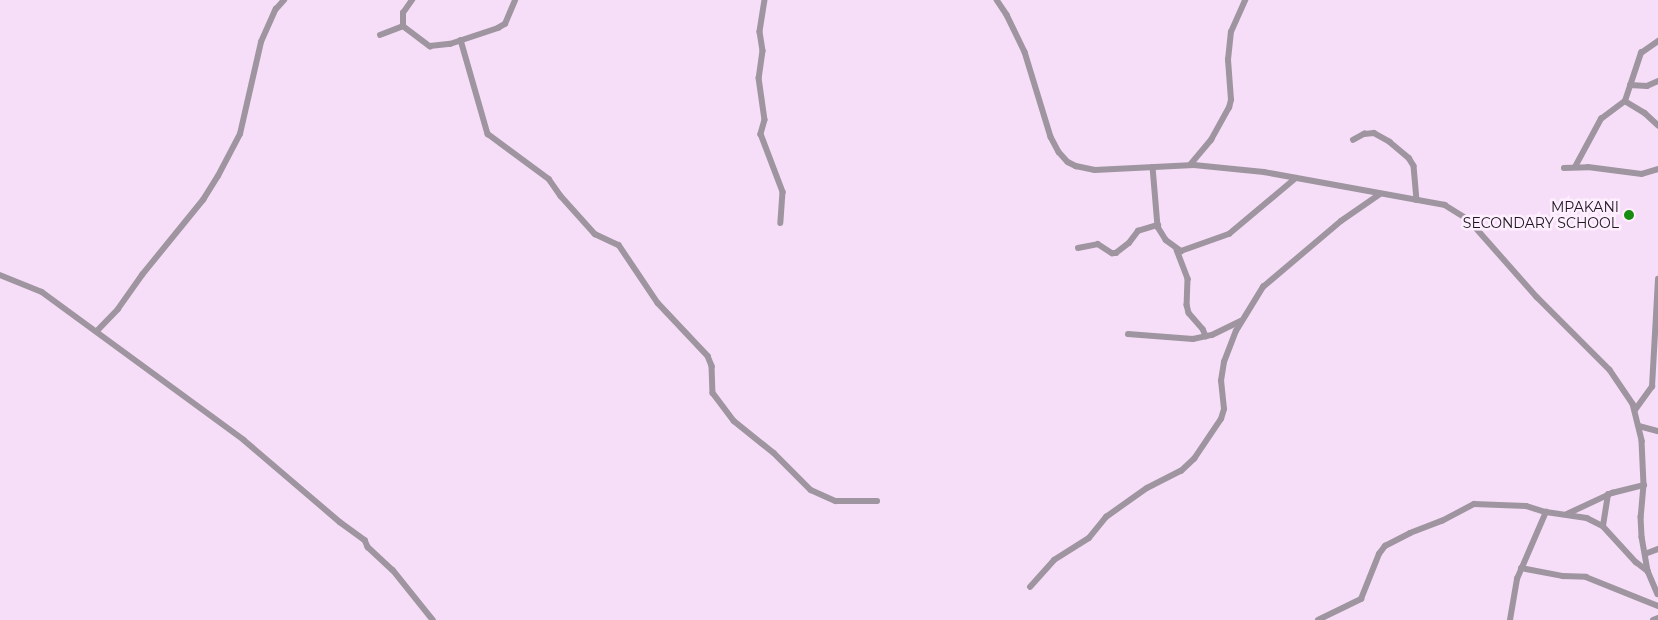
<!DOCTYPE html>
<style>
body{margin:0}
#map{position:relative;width:1658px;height:620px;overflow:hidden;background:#f7def8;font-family:Montserrat,sans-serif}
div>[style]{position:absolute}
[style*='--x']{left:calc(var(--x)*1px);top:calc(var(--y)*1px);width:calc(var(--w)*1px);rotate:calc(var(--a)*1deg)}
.minor>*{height:5.5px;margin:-2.75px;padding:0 2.75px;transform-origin:2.75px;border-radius:2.75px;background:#9f95a0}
.dots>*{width:14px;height:14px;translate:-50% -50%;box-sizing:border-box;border:2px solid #feefff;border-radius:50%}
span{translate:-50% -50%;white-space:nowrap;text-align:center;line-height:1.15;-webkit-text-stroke:5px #feefff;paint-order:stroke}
.poi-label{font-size:14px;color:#1e151e}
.right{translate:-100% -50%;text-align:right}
</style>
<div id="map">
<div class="minor">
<i style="--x:765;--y:0;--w:32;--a:99"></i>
<i style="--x:760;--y:32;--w:19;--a:81"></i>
<i style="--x:763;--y:51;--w:27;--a:98"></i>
<i style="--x:759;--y:78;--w:42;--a:81.9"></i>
<i style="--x:765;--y:120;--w:15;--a:106"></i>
<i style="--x:761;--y:134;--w:62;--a:69.2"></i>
<i style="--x:783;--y:192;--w:31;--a:94"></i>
<i style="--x:997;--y:0;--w:18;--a:56"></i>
<i style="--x:1007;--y:15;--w:41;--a:64.1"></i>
<i style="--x:1025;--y:52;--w:89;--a:73"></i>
<i style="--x:1051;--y:137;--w:17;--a:62"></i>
<i style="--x:1059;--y:152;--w:13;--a:48"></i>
<i style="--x:1068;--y:162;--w:9;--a:27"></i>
<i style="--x:1076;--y:166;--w:19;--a:12"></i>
<i style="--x:1095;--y:170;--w:99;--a:-2.9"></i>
<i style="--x:1194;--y:165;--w:70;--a:5.7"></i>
<i style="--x:1264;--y:172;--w:184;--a:10.3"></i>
<i style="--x:1445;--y:205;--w:28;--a:32"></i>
<i style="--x:1469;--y:220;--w:103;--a:48.6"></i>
<i style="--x:1537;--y:297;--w:103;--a:45"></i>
<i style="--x:1610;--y:370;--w:41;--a:55.9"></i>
<i style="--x:1633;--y:404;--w:38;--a:76"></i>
<i style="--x:1642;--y:441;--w:44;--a:87.4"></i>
<i style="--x:1644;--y:485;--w:32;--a:95"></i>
<i style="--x:1641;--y:517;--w:20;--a:87"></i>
<i style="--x:1642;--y:537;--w:35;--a:80"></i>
<i style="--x:1648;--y:571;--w:25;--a:67"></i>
<i style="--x:403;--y:26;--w:13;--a:-90"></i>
<i style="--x:403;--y:13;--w:16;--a:-55"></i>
<i style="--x:380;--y:35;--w:25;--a:-21"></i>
<i style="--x:403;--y:26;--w:34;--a:37"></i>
<i style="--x:430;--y:46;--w:20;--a:-6"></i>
<i style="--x:450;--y:44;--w:51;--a:-18.4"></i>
<i style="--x:498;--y:28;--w:8;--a:-30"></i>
<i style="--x:505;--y:24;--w:26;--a:-67"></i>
<i style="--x:461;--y:40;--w:98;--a:74"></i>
<i style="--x:488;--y:134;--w:76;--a:36.4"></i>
<i style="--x:549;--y:179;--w:21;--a:55"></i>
<i style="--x:561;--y:196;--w:51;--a:48.2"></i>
<i style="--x:595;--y:234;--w:26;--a:25"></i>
<i style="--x:619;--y:245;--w:70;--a:56.1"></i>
<i style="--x:658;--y:303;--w:73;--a:46.7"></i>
<i style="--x:708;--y:356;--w:11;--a:68"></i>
<i style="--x:712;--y:366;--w:27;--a:88"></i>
<i style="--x:713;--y:393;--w:35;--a:53"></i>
<i style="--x:734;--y:421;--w:51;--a:38.7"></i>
<i style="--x:774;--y:453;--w:52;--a:45"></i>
<i style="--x:811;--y:490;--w:27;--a:24"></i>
<i style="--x:836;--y:501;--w:41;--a:0"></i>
<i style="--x:1630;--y:85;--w:17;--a:3"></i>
<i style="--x:1647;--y:86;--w:12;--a:-24"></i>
<i style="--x:1625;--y:101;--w:23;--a:31"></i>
<i style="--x:1645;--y:113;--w:18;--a:43"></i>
<i style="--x:1353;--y:140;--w:13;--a:-29"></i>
<i style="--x:1364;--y:134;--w:10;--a:-6"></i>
<i style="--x:1374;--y:133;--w:18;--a:29"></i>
<i style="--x:1390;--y:142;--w:25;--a:40"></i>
<i style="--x:1409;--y:158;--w:9;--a:58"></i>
<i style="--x:1414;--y:166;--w:34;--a:85"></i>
<i style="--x:1190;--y:165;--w:33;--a:-50"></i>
<i style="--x:1211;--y:140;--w:37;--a:-61"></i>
<i style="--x:1229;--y:108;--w:8;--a:-76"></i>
<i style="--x:1231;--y:100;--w:40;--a:-94.3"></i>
<i style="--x:1228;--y:60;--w:28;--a:-84"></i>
<i style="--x:1231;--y:32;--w:35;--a:-66"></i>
<i style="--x:1153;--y:167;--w:60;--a:85.2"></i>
<i style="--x:1158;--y:227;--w:15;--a:58"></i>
<i style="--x:1166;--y:240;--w:19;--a:36"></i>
<i style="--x:1181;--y:251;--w:51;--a:-19.5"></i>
<i style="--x:1229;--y:234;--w:87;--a:-39.9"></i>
<i style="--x:1575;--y:167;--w:55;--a:-61.6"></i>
<i style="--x:1601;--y:119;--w:30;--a:-37"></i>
<i style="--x:1625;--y:101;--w:51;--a:-71.6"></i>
<i style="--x:1641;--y:53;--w:21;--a:-35"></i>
<i style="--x:1564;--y:168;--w:24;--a:-2"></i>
<i style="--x:1588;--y:167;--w:54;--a:7.4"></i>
<i style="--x:1642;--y:174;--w:17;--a:-17"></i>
<i style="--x:1078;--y:248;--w:20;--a:-11"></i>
<i style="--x:1098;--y:244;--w:17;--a:33"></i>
<i style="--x:1112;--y:253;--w:4;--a:0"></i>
<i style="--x:1116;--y:253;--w:16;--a:-38"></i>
<i style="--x:1129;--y:243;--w:15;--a:-53"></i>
<i style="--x:1138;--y:231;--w:21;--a:-17"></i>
<i style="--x:1177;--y:250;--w:31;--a:69"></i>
<i style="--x:1188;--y:279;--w:26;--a:92"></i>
<i style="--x:1187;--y:305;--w:8;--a:76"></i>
<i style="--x:1189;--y:313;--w:21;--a:49"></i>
<i style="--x:1203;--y:329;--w:8;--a:67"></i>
<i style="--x:0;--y:275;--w:45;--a:22"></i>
<i style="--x:42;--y:292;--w:250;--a:36.2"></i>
<i style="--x:244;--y:440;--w:126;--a:40.5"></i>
<i style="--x:340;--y:522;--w:31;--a:36"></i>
<i style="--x:365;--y:540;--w:8;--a:67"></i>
<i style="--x:368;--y:547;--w:34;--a:43"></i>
<i style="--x:393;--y:570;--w:64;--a:51.3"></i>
<i style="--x:97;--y:331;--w:30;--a:-46"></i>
<i style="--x:118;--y:309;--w:42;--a:-54.8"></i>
<i style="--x:142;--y:275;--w:97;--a:-50.9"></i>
<i style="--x:203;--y:200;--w:28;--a:-58"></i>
<i style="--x:218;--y:176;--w:47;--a:-62.4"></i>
<i style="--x:240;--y:134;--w:94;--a:-77.1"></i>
<i style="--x:261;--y:42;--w:36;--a:-66"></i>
<i style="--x:276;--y:9;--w:12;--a:-48"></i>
<i style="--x:1128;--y:334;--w:65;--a:4.4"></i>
<i style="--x:1193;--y:339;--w:19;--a:-12"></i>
<i style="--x:1212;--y:335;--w:32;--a:-26"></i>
<i style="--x:1635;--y:410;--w:29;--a:-54"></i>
<i style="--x:1652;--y:387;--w:108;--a:-86.8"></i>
<i style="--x:1639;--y:426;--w:20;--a:15"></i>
<i style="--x:1567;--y:514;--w:50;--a:-25"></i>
<i style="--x:1612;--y:493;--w:33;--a:-14"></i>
<i style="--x:1603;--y:526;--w:32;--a:-81"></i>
<i style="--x:1645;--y:554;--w:14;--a:-21"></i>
<i style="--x:1521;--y:568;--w:43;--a:10.8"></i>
<i style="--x:1563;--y:576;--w:23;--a:2"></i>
<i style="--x:1586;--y:577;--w:78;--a:21.9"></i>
<i style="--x:1030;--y:587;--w:36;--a:-48"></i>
<i style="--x:1054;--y:560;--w:41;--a:-32.2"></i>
<i style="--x:1089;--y:538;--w:27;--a:-51"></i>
<i style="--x:1106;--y:517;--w:50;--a:-35.3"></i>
<i style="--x:1147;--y:488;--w:38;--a:-27"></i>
<i style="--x:1181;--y:471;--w:18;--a:-43"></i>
<i style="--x:1194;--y:459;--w:48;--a:-56"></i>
<i style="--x:1221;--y:419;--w:10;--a:-73"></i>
<i style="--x:1224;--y:409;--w:28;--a:-96"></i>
<i style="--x:1221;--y:381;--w:19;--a:-81"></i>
<i style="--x:1224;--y:362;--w:33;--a:-69"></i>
<i style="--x:1236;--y:331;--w:52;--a:-58.5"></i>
<i style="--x:1263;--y:287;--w:102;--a:-40.2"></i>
<i style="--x:1341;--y:221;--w:47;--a:-34.7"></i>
<i style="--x:1318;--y:620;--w:48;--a:-26"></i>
<i style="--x:1361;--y:599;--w:48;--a:-68.2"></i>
<i style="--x:1379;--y:554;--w:10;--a:-53"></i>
<i style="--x:1385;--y:546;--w:28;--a:-27"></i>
<i style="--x:1410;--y:533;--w:34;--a:-21"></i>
<i style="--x:1442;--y:521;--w:36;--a:-28"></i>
<i style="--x:1474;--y:504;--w:52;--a:2.2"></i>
<i style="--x:1526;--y:506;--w:21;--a:17"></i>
<i style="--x:1546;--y:512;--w:41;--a:8.3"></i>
<i style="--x:1587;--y:518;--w:18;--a:27"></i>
<i style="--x:1603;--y:526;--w:49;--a:47.5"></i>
<i style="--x:1636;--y:562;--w:15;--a:37"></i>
<i style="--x:1510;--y:620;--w:42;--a:-80.3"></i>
<i style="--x:1517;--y:579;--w:73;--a:-66.6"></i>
<i style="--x:1653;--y:620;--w:5;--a:-22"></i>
</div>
<div class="dots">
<i style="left:1629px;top:215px;background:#188c11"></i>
</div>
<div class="poi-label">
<span class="right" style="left:1619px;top:215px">MPAKANI<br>SECONDARY SCHOOL</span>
</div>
</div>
